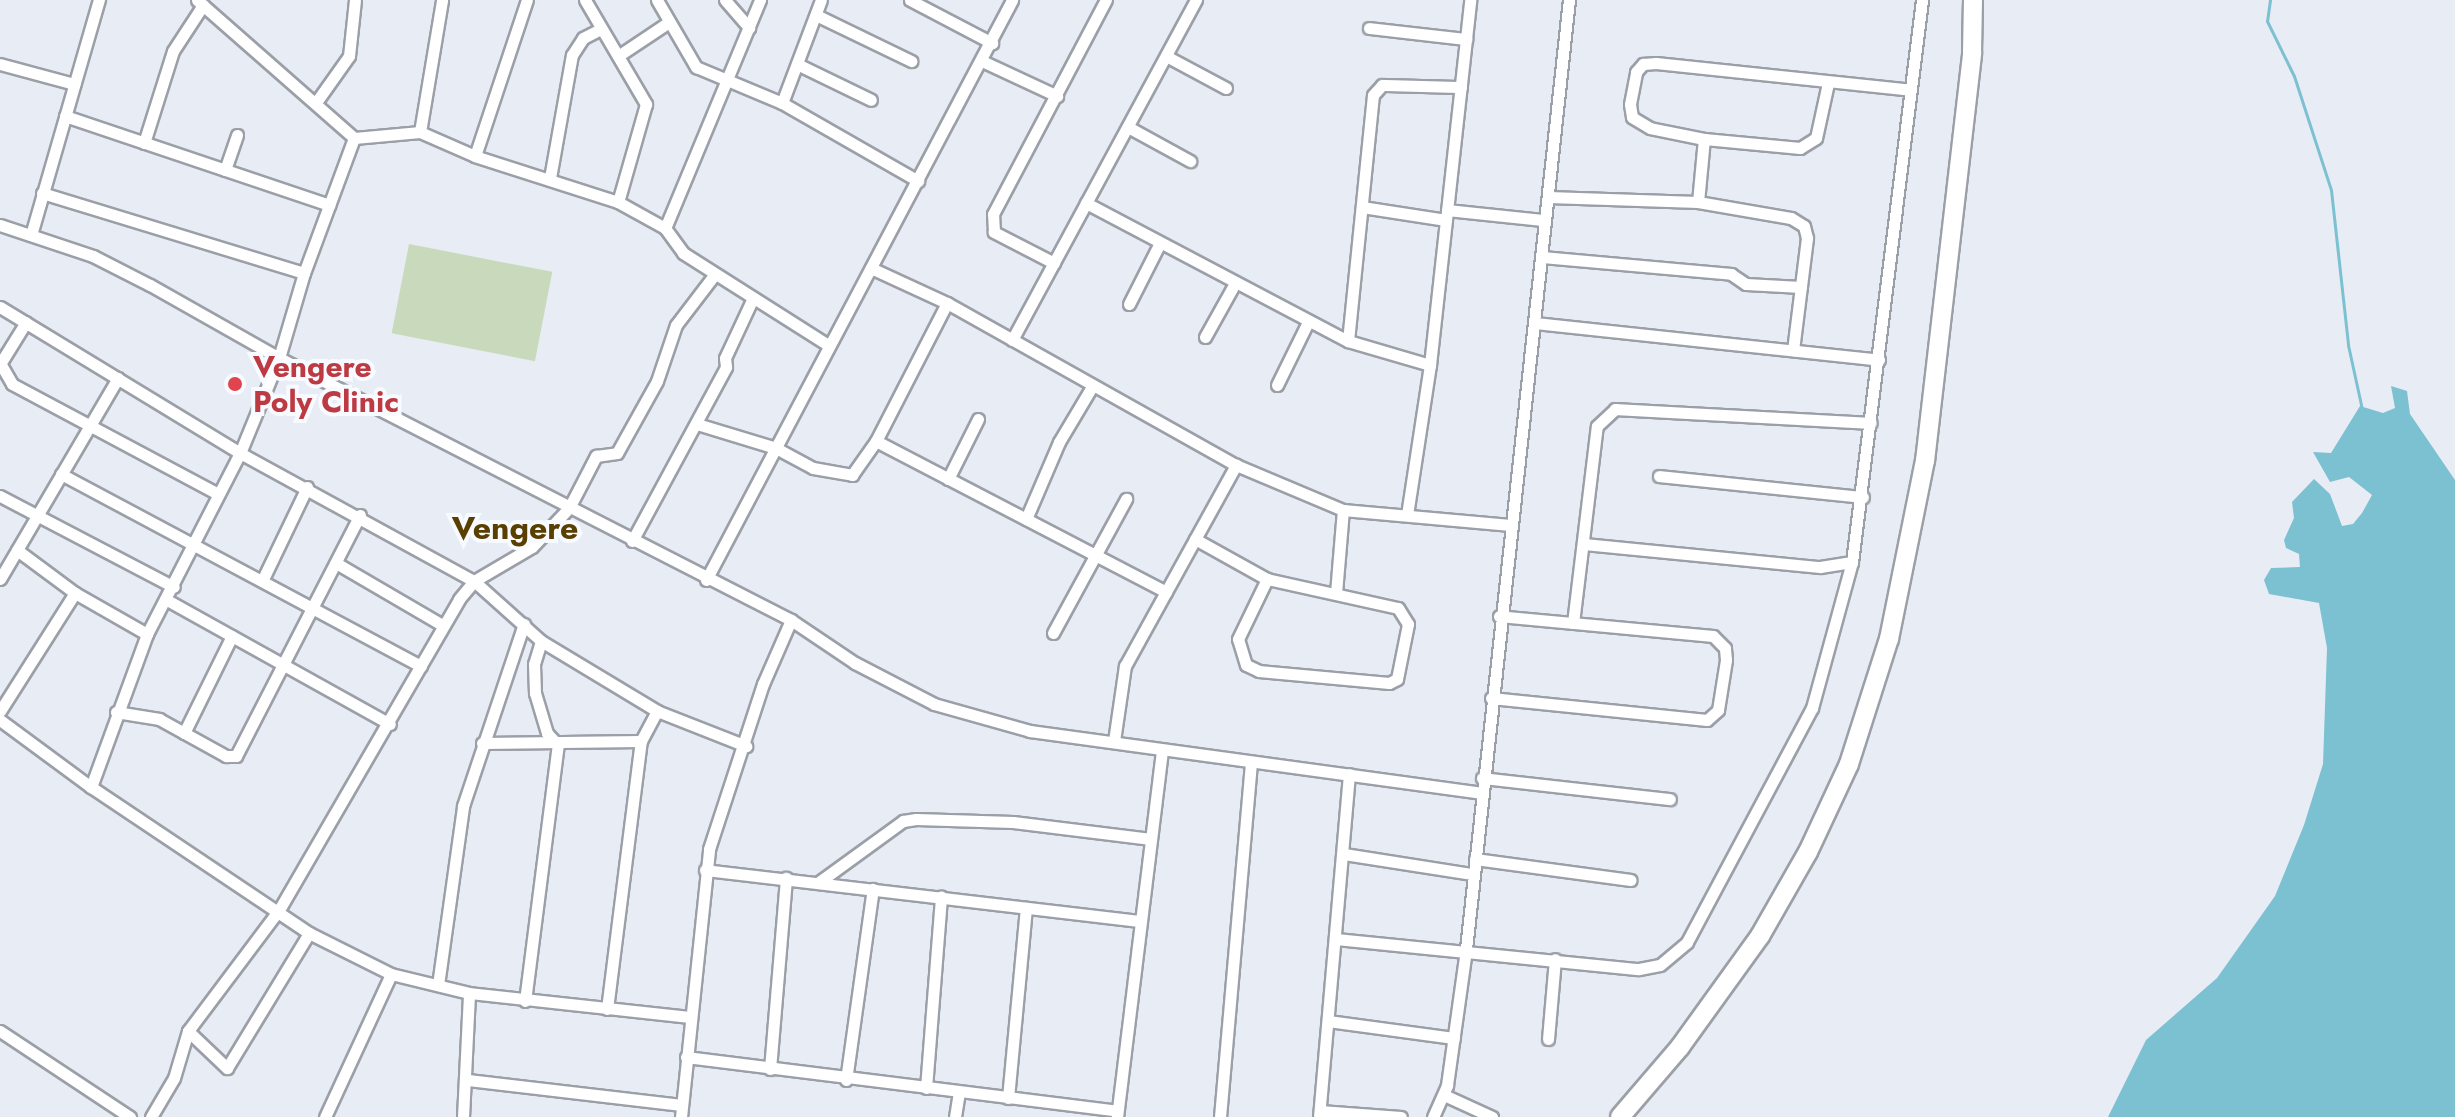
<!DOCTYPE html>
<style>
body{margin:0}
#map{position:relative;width:2455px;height:1117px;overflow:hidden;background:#e8edf5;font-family:Jost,sans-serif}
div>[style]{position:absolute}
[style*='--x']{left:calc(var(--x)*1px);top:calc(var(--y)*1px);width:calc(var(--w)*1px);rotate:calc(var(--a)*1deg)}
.green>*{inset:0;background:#c9dabc;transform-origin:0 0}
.water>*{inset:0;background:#7cc1d1}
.stream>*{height:3px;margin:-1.5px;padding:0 1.5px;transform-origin:1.5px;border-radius:1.5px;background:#7cc1d1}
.roads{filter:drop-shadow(2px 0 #9b9fa7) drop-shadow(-2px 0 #9b9fa7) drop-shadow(0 2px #9b9fa7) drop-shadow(0 -2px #9b9fa7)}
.street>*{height:11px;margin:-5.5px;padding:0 5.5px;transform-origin:5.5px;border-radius:5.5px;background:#fff}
.primary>*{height:18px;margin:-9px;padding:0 9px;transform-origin:9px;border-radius:9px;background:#fff}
.dots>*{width:22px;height:22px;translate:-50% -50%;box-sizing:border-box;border:4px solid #f7faff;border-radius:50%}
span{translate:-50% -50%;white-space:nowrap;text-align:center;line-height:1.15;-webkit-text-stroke:8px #f7faff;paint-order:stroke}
.health-label{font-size:30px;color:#be3a42;font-weight:700}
.left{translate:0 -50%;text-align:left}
.neighbourhood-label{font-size:32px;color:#5a4000;font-weight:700}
</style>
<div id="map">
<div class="green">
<i style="left:409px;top:244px;width:146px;height:91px;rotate:11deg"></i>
</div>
<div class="water">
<i style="clip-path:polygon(2391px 386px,2407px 391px,2410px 414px,2455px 480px,2455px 1117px,2108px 1117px,2146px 1040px,2217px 978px,2275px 896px,2304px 825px,2323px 764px,2327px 648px,2319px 603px,2269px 594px,2264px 580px,2271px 568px,2300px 567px,2299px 554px,2286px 548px,2284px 540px,2294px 518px,2292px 502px,2314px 479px,2330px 494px,2342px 526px,2353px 524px,2362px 513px,2372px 495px,2349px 477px,2330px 482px,2313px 452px,2331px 453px,2360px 406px,2383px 413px,2395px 408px)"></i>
</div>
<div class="stream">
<i style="--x:2270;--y:0;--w:21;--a:98"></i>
<i style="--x:2267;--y:21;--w:61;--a:63.9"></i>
<i style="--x:2294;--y:76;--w:120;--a:72"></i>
<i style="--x:2331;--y:190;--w:156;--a:83.7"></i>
<i style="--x:2348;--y:345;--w:66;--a:77.7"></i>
</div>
<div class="roads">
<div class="street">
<i style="--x:197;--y:0;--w:209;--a:41.3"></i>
<i style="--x:585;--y:0;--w:121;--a:59.6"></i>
<i style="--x:646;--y:104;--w:102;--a:105.9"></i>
<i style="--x:657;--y:0;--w:78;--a:59.8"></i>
<i style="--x:696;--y:67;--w:93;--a:22.7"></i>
<i style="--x:782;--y:103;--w:110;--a:-69.3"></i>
<i style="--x:725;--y:0;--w:37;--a:49"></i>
<i style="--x:760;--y:0;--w:247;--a:112.6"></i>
<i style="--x:665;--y:228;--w:31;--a:54"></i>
<i style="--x:683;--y:253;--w:172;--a:32.4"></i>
<i style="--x:910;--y:0;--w:93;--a:27.7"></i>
<i style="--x:816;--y:15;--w:106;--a:25.8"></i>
<i style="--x:1369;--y:28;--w:98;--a:6.5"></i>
<i style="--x:618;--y:56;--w:61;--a:-33.7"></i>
<i style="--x:1166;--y:56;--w:68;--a:28.1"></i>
<i style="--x:982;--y:61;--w:83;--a:25"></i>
<i style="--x:0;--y:64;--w:77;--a:15.1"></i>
<i style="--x:797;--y:64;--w:82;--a:25.9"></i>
<i style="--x:1828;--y:83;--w:56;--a:102.3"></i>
<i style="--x:1816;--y:138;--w:19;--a:148"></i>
<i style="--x:1800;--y:148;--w:96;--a:-174.6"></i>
<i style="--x:1704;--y:139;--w:55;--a:-168.5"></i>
<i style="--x:1650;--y:128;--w:21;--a:-149"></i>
<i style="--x:1632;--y:117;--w:13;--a:-99"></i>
<i style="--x:1630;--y:104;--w:33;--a:-79"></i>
<i style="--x:1636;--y:72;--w:11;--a:-49"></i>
<i style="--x:1643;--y:64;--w:13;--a:-4"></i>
<i style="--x:1656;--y:63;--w:256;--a:6"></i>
<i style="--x:317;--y:101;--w:55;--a:-54.6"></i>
<i style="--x:349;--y:56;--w:56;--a:-83.9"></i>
<i style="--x:782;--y:103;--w:157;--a:29.8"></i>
<i style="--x:65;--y:116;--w:279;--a:18.6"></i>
<i style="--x:1128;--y:127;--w:71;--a:28.7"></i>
<i style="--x:420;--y:132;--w:134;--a:-80.5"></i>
<i style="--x:144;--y:143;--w:96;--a:-72.5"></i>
<i style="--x:173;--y:51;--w:55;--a:-56.9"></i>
<i style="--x:475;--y:156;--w:164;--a:-71.6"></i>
<i style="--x:225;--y:170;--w:37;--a:-71"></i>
<i style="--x:550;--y:178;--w:125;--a:-79.9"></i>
<i style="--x:572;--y:55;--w:20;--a:-57"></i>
<i style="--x:583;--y:38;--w:20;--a:-27"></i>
<i style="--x:42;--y:193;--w:274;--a:17"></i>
<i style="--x:1548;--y:197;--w:150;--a:1.9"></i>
<i style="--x:1698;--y:202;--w:94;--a:9.8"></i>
<i style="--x:1791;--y:218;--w:15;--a:32"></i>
<i style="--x:1804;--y:226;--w:12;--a:76"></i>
<i style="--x:1807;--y:238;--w:113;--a:97.1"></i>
<i style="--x:1698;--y:202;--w:63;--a:-84.6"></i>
<i style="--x:1086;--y:203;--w:296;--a:27.8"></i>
<i style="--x:1362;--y:207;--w:85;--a:8.8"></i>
<i style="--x:1447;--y:210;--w:96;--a:6"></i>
<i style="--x:0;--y:225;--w:98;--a:18.4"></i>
<i style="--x:93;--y:256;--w:64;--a:27"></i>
<i style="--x:150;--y:285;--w:148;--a:29.5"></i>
<i style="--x:279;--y:358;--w:575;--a:27.1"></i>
<i style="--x:791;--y:620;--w:77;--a:33.9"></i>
<i style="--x:855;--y:663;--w:89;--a:27.4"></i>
<i style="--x:934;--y:704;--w:100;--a:15.7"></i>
<i style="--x:1030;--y:731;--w:455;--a:7.8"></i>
<i style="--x:665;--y:228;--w:54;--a:-151"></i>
<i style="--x:618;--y:202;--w:150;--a:-162.2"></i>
<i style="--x:475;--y:156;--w:60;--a:-156.4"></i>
<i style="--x:420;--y:132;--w:66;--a:174.8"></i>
<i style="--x:354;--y:138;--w:144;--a:110.3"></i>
<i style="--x:304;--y:273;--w:89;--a:106.4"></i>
<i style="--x:279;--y:358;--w:103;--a:112.3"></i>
<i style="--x:240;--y:453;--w:203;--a:117.2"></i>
<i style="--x:147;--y:634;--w:163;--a:110.1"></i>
<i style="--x:91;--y:787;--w:262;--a:33.8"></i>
<i style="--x:309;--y:933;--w:92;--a:26.6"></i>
<i style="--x:391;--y:974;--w:80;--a:13.7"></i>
<i style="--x:469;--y:993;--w:221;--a:6.2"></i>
<i style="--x:31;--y:235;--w:245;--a:-73.9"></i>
<i style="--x:1542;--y:257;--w:190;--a:5.1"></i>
<i style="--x:1731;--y:274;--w:18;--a:34"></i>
<i style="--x:1746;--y:284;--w:55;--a:3.1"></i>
<i style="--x:1054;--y:263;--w:68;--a:-152.7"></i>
<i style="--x:994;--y:232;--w:18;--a:-93"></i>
<i style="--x:993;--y:214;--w:242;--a:-62.2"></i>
<i style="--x:871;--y:268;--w:84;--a:24.7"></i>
<i style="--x:947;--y:303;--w:331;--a:29.3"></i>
<i style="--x:1236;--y:465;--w:116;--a:22.8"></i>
<i style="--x:1343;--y:510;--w:168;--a:5.1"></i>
<i style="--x:1129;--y:304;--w:68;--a:-63.1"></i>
<i style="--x:0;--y:307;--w:281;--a:31.3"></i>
<i style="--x:240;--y:453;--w:267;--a:28.7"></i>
<i style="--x:474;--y:581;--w:90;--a:41.8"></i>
<i style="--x:541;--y:641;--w:135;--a:31.1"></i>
<i style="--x:657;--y:711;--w:96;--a:21.5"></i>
<i style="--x:1535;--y:323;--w:346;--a:6.1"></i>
<i style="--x:1205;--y:337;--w:62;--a:-60.9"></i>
<i style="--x:1012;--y:340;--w:387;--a:-61.6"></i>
<i style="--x:0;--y:363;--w:24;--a:60"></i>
<i style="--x:12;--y:384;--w:234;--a:28.1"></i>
<i style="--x:0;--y:364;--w:49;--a:-58.2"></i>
<i style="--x:1430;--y:365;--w:85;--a:-163.7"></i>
<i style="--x:1348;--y:341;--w:247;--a:-84.2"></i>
<i style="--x:1373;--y:95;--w:13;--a:-48"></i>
<i style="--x:1382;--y:85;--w:79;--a:1.5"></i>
<i style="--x:1277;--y:385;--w:70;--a:-63.8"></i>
<i style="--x:697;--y:424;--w:83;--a:16.9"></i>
<i style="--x:776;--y:448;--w:42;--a:28.4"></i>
<i style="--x:813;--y:468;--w:40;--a:10"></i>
<i style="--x:852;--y:475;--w:42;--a:-54.8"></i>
<i style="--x:876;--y:441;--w:155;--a:-62.8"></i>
<i style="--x:876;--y:441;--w:327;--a:27.5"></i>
<i style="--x:61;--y:474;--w:408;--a:28.1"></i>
<i style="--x:1659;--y:476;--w:205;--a:5.9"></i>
<i style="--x:948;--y:479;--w:67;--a:-63.4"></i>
<i style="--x:0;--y:496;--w:196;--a:27.6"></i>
<i style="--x:1407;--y:515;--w:152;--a:-81.3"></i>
<i style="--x:1430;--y:365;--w:367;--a:-83.7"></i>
<i style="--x:1026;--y:519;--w:84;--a:-66.8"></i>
<i style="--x:1059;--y:442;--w:66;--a:-59.2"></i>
<i style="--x:1195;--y:539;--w:82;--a:29.1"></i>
<i style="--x:1267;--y:579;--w:134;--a:12.5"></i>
<i style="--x:1398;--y:608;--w:19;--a:58"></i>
<i style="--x:1408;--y:624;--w:56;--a:101.3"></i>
<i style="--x:1397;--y:679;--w:9;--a:153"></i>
<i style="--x:1389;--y:683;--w:131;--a:-174.7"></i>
<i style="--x:1259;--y:671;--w:14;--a:-155"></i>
<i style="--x:1246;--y:665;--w:27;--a:-107"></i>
<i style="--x:1238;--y:639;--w:67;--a:-64.2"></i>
<i style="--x:632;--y:541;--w:198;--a:-61.6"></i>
<i style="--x:726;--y:367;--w:9;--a:-96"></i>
<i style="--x:725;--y:358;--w:64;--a:-65"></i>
<i style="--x:1584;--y:544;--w:237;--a:5.6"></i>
<i style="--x:1820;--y:567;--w:32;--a:-9"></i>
<i style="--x:17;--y:550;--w:72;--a:36.6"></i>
<i style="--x:75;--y:593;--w:83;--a:29.7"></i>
<i style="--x:336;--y:563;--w:123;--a:30.3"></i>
<i style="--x:0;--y:579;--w:233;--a:-59.6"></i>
<i style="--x:263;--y:579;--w:102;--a:-64.4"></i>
<i style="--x:706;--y:580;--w:656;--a:-62.18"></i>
<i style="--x:1336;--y:593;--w:83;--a:-85.2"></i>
<i style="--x:167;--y:600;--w:255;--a:29.1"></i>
<i style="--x:1573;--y:623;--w:198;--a:-83.1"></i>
<i style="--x:1597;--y:426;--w:25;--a:-43"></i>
<i style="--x:1615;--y:409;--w:256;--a:3.1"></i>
<i style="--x:1053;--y:633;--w:153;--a:-61.4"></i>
<i style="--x:1491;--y:698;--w:217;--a:5.8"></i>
<i style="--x:1707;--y:720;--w:15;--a:-42"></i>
<i style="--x:1718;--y:710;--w:51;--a:-80.9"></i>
<i style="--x:1726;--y:660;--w:12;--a:-95"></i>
<i style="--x:1725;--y:648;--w:17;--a:-135"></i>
<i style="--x:1713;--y:636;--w:215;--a:-174.7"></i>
<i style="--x:0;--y:711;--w:140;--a:-57.6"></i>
<i style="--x:116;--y:712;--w:44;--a:9.2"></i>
<i style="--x:159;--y:719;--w:77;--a:28.9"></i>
<i style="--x:226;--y:756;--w:10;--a:0"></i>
<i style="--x:236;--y:756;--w:271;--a:-62.8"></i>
<i style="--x:0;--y:720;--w:113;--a:36.4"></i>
<i style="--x:184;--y:733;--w:108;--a:-63.7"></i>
<i style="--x:1114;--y:741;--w:76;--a:-81.7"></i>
<i style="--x:1125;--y:666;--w:230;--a:-61.1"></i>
<i style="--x:482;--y:743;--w:159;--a:-0.7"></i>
<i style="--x:1482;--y:778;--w:189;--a:6.4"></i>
<i style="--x:1344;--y:854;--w:130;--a:8.9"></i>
<i style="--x:1475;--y:859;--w:157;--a:7.7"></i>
<i style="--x:705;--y:870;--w:436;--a:6.7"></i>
<i style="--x:819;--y:882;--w:104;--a:-36"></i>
<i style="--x:903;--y:821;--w:13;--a:-9"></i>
<i style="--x:916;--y:819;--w:97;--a:1.8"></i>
<i style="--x:1013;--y:822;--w:139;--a:7"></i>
<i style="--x:1336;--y:939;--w:304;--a:5.7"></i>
<i style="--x:1639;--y:969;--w:21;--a:-11"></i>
<i style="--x:1660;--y:965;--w:35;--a:-40"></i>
<i style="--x:1687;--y:942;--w:265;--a:-61.9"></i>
<i style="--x:1812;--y:708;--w:151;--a:-74.7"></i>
<i style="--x:1852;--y:562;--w:566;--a:-82.9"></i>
<i style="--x:438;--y:985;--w:181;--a:-82"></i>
<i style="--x:463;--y:806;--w:192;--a:-71.5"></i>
<i style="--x:525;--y:1001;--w:258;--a:-82.7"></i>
<i style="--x:558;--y:745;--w:16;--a:-133"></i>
<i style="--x:547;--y:733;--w:42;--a:-106.7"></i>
<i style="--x:535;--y:693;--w:29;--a:-92"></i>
<i style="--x:534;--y:664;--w:24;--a:-73"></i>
<i style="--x:607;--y:1009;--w:270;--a:-82.8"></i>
<i style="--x:641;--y:741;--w:34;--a:-62"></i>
<i style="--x:1328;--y:1021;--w:127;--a:7.7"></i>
<i style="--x:0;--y:1031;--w:156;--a:33.5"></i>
<i style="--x:188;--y:1031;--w:54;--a:43.5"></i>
<i style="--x:227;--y:1068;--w:158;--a:-58.7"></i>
<i style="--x:1548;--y:1039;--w:80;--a:-85"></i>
<i style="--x:686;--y:1057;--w:434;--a:7.1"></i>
<i style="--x:770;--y:1069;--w:192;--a:-85.2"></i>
<i style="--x:468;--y:1080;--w:215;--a:6.7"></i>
<i style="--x:846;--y:1080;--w:193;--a:-82"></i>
<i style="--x:926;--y:1088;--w:192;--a:-85.5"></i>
<i style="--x:1444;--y:1095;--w:53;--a:24.6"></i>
<i style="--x:1008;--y:1098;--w:191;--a:-84.6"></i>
<i style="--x:1320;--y:1111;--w:81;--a:4.2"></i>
<i style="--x:151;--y:1117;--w:45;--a:-59.5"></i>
<i style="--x:174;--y:1078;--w:49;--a:-73.4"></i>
<i style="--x:188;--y:1031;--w:151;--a:-53.1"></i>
<i style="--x:279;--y:910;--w:359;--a:-59.9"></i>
<i style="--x:459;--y:599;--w:23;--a:-50"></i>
<i style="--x:474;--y:581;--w:67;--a:-30.4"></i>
<i style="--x:532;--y:547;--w:54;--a:-46.5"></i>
<i style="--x:569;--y:508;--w:59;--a:-62.6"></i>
<i style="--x:596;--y:456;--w:21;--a:-8"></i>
<i style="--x:617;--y:453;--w:82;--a:-60.9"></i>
<i style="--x:657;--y:381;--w:59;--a:-71.3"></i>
<i style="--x:676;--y:325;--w:64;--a:-52.6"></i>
<i style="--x:325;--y:1117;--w:157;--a:-65.2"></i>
<i style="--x:463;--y:1117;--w:124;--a:-87.2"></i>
<i style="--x:681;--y:1117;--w:269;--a:-84"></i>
<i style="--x:709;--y:849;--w:174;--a:-71.9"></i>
<i style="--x:763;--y:684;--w:70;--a:-66.4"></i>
<i style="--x:955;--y:1117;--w:25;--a:-81"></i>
<i style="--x:1117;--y:1117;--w:370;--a:-83"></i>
<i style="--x:1220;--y:1117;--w:355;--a:-85"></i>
<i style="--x:1319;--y:1117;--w:344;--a:-85"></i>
<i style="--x:1433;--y:1117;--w:35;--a:-66"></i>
<i style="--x:1447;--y:1085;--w:137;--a:-82"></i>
<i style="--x:1466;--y:949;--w:955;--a:-83.81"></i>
</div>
<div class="primary">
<i style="--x:1620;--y:1117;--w:92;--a:-49.4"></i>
<i style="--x:1680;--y:1047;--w:137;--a:-54.2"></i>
<i style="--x:1760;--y:936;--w:97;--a:-60.3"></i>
<i style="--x:1808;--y:852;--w:97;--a:-65"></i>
<i style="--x:1849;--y:764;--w:131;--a:-72.3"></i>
<i style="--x:1889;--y:639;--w:182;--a:-78.6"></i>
<i style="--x:1925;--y:461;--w:412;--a:-83.4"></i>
<i style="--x:1972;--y:52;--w:52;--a:-88.9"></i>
</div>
</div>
<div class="dots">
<i style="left:235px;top:384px;background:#e0444e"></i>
</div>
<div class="health-label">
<span class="left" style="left:253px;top:384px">Vengere<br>Poly Clinic</span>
</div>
<div class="neighbourhood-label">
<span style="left:515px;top:528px">Vengere</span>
</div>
</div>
